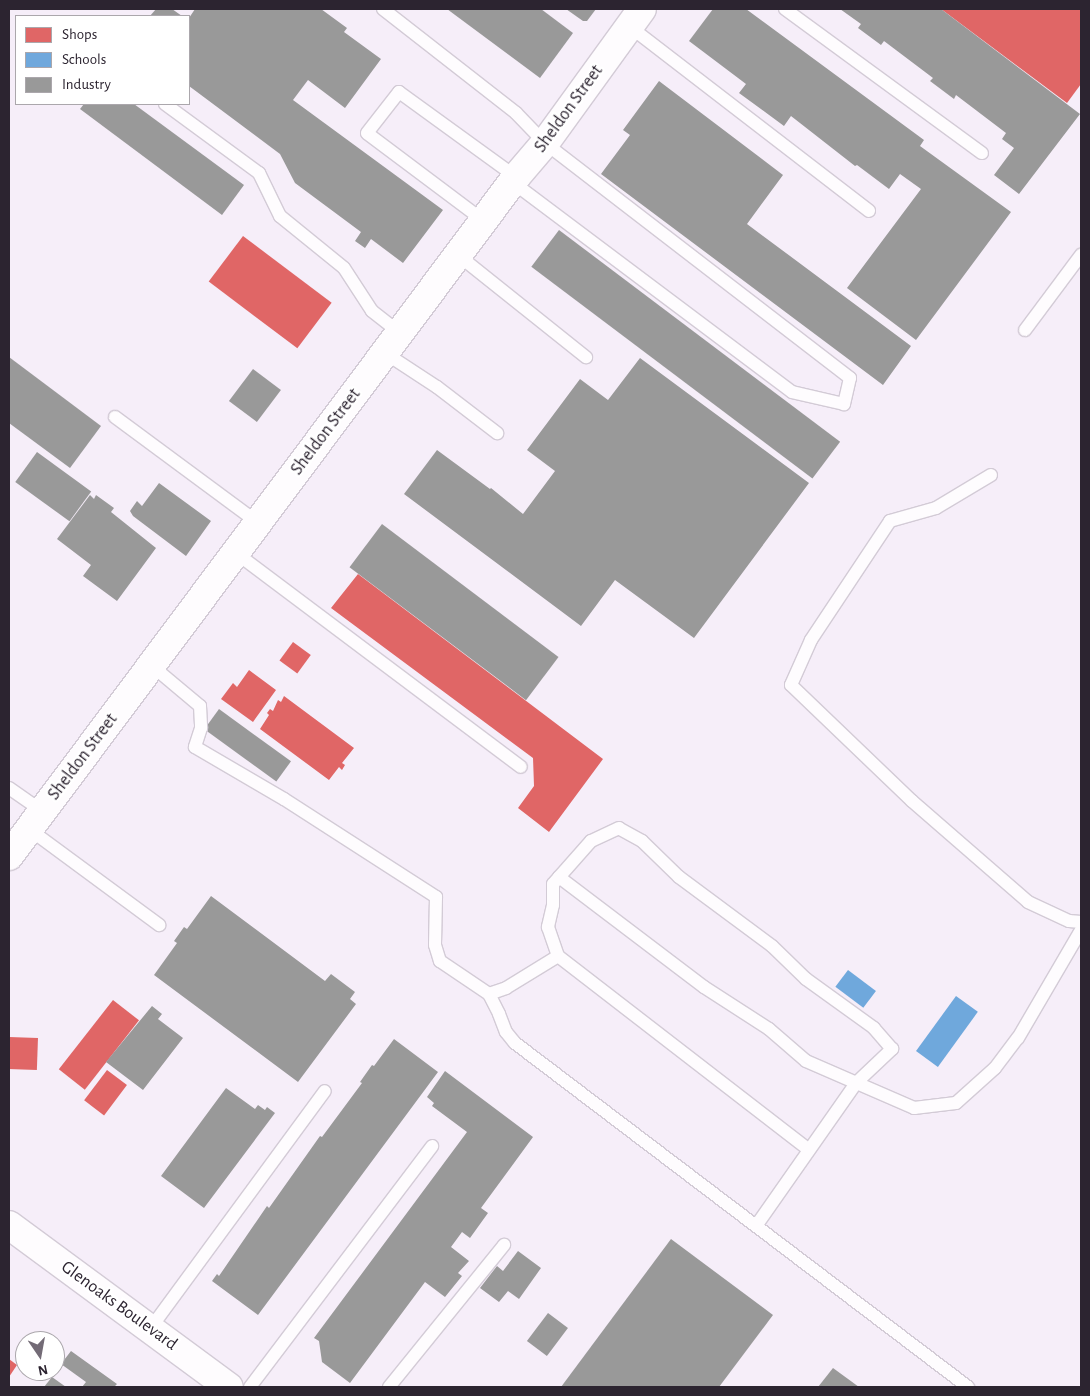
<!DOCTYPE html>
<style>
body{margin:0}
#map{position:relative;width:1090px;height:1396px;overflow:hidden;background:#f6eef9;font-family:"Alegreya Sans",sans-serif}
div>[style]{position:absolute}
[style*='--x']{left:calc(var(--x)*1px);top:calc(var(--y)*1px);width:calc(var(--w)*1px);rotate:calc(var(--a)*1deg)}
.shops>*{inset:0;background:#e06666;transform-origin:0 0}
.schools>*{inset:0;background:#6fa8dc;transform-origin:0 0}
.industry>*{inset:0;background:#999;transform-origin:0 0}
.roads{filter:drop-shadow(1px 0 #d3cbd6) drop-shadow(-1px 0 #d3cbd6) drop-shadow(0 1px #d3cbd6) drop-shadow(0 -1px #d3cbd6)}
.lane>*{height:12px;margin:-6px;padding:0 6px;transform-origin:6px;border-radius:6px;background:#fefcfe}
.secondary>*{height:28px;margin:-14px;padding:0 14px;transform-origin:14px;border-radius:14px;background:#fefcfe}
span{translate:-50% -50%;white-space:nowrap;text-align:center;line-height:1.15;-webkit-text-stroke:5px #fff;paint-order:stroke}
.street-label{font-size:18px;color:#2c2430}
.frame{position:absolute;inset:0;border:10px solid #2c2430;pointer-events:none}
.legend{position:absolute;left:15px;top:15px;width:175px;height:90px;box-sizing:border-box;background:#fff;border:1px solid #aba7ac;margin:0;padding:6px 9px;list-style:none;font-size:15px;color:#2c2430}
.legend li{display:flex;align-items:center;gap:10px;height:25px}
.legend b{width:25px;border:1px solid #aba7ac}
.north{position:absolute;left:15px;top:1331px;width:50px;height:50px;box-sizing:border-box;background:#fff;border:1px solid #aba7ac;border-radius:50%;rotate:168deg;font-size:14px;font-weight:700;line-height:20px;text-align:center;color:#2c2430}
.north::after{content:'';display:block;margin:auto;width:18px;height:22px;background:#736b76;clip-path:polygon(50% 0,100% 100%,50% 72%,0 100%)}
</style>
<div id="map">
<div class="shops">
<i style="clip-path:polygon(941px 9px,1081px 9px,1081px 84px,1067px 103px)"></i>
<i style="left:243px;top:236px;width:111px;height:57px;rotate:37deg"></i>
<i style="clip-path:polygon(358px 574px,603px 759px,549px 832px,518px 808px,534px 786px,533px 758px,331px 608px)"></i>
<i style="left:293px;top:642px;width:22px;height:23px;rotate:36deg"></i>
<i style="clip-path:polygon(249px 670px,276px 690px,253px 722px,221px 699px,233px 683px,237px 687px)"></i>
<i style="clip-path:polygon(284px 696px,354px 748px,342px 763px,345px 765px,342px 770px,339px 767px,329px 780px,260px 729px,269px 715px,267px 713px,270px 709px,273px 711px,278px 700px,281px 702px)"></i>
<i style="left:113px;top:1000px;width:33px;height:88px;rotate:38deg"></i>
<i style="left:9px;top:1037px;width:29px;height:32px;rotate:2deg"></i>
<i style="left:107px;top:1070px;width:25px;height:38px;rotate:37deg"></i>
<i style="clip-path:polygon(9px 1359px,17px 1365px,9px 1377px)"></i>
</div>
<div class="schools">
<i style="left:848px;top:970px;width:35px;height:21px;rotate:37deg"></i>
<i style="left:956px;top:996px;width:27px;height:68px;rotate:36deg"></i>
</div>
<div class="industry">
<i style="clip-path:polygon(156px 9px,172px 9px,182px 16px,150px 16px)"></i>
<i style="clip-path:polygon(195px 9px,321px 9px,347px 28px,344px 32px,381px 59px,345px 108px,308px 80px,293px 100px,443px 210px,403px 263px,371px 239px,365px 248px,355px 241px,361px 232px,295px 183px,280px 154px,189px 86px,189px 18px)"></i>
<i style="clip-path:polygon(447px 9px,541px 9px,573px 33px,540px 78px)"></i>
<i style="clip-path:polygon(566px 9px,596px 9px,587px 21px,583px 21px)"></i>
<i style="clip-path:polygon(713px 9px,746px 9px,924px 140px,920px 146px,1011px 212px,916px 340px,847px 288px,921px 189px,900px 174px,889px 189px,857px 165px,855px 166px,791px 116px,784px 126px,739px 93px,746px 84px,689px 41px)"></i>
<i style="clip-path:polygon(840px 9px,941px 9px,1080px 114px,1019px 194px,994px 175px,1014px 148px,1002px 139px,1006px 133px,956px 95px,954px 99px,930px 81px,933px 78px,884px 41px,881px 45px,858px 28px,861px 24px)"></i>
<i style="clip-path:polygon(659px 81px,783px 175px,747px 224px,911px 346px,883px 385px,601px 174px,630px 135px,623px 130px)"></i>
<i style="clip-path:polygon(84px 104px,134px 104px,244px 185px,222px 215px,80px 109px)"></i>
<i style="left:559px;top:230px;width:352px;height:46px;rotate:37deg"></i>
<i style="clip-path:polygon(9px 357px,101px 426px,70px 468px,9px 423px)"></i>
<i style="clip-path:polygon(640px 358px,809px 483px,694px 638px,615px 580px,581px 626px,404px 494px,437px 450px,490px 489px,491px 488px,523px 514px,555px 471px,527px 450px,580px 379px,608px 400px)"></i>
<i style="left:253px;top:369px;width:35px;height:40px;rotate:37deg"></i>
<i style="left:37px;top:452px;width:67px;height:37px;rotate:36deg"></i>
<i style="clip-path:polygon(159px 483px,211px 521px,186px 556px,133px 516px,130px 511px,137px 501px,142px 506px)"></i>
<i style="clip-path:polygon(90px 495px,94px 499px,96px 495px,114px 508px,111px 512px,156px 548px,117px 601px,83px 576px,91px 565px,57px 539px)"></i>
<i style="left:382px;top:524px;width:221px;height:54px;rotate:37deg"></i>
<i style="left:219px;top:709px;width:89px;height:25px;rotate:36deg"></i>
<i style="clip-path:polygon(211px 896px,325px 981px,331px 974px,355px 992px,350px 999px,356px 1004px,298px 1082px,154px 975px,177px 943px,174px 941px,184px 927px,187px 929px)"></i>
<i style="clip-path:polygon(152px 1006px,162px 1014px,158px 1019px,183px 1038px,143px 1090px,106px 1062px)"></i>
<i style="clip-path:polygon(394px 1039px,438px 1072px,258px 1315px,212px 1281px,217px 1274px,219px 1276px,267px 1206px,269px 1208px,320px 1136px,322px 1137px,362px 1083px,360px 1082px,372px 1065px,374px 1066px)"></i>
<i style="clip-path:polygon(445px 1071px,533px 1137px,481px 1208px,488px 1213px,470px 1238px,462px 1232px,451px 1247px,469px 1261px,458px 1273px,462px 1276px,445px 1297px,425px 1282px,350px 1383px,322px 1362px,319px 1341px,314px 1338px,467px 1132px,432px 1106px,434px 1103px,427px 1097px)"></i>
<i style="clip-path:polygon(226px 1088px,255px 1109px,258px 1105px,265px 1110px,267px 1107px,275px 1113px,204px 1208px,161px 1176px)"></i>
<i style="clip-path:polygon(671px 1239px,773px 1315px,719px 1387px,561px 1387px)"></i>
<i style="clip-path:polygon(518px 1251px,541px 1268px,519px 1299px,508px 1291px,499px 1302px,480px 1288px,497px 1266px,503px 1271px)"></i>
<i style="left:548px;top:1313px;width:25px;height:35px;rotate:37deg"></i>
<i style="clip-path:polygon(71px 1351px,117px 1384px,114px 1387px,82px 1387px,86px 1382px,61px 1364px)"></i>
<i style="clip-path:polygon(833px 1368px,859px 1387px,818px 1387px)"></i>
<i style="clip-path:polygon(52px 1377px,66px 1387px,44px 1387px)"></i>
</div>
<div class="roads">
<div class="lane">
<i style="--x:383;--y:9;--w:169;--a:38"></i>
<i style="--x:516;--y:113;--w:42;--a:46"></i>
<i style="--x:545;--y:143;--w:385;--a:37.6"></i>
<i style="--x:850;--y:378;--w:27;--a:103"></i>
<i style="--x:844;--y:404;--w:53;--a:-167"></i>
<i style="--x:792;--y:392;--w:350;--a:-143.1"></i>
<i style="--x:785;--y:9;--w:244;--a:36.2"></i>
<i style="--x:629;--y:26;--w:303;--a:37.6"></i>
<i style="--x:165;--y:104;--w:117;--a:36.3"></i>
<i style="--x:259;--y:173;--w:48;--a:64"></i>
<i style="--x:280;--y:216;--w:82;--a:39.1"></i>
<i style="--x:344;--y:268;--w:51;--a:56.9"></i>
<i style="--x:372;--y:311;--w:36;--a:38"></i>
<i style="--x:484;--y:221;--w:146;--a:-143.1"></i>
<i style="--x:367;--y:133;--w:52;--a:-52"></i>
<i style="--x:399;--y:92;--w:145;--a:36"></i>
<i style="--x:458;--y:255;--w:164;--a:38.6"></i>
<i style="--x:1025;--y:330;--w:94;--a:-53.3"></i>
<i style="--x:385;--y:353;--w:62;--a:33.2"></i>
<i style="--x:437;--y:387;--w:76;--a:37.5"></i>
<i style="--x:115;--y:417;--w:178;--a:36.5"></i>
<i style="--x:991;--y:475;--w:64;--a:149"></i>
<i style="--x:936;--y:508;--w:48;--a:164.2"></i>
<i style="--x:890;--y:521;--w:143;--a:123.6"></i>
<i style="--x:811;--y:640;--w:49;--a:114"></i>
<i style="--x:791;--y:685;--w:168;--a:43.8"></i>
<i style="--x:912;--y:801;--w:154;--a:41"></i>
<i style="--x:1028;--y:902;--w:45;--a:24.9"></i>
<i style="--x:1069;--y:921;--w:12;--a:5"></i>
<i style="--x:236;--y:553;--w:356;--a:36.9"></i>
<i style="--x:151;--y:665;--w:64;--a:39.9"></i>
<i style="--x:200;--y:706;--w:22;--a:87"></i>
<i style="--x:201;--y:728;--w:20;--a:108"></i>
<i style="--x:195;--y:747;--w:103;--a:30.3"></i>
<i style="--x:284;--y:799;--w:181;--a:32.8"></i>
<i style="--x:436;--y:897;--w:48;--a:91.2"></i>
<i style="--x:435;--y:945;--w:17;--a:73"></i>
<i style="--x:440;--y:961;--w:59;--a:34"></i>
<i style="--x:489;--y:994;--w:22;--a:63"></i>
<i style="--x:499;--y:1014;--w:19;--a:69"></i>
<i style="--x:506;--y:1032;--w:14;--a:51"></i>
<i style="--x:515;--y:1043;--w:569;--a:37.21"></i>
<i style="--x:9;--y:788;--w:40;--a:34.9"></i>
<i style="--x:29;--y:829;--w:162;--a:36.4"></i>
<i style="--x:559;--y:877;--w:182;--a:37.2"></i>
<i style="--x:704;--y:987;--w:77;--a:32.9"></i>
<i style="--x:769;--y:1029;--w:49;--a:40.9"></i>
<i style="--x:806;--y:1061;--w:118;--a:23.5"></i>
<i style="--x:914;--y:1108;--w:42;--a:-6.8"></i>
<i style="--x:956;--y:1103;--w:52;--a:-41.9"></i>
<i style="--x:995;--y:1068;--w:38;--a:-53"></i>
<i style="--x:1018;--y:1038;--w:125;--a:-59.7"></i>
<i style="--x:489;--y:994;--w:18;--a:-19"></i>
<i style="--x:506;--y:988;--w:61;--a:-31.6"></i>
<i style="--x:756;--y:1226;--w:174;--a:-55"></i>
<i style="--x:856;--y:1083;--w:50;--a:-43.4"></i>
<i style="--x:892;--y:1049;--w:28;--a:-131"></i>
<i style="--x:874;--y:1028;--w:84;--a:-144.2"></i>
<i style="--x:806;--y:979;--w:47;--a:-135.9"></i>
<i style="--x:772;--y:946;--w:116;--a:-143.4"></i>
<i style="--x:679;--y:877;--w:52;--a:-135.8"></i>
<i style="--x:642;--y:841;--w:26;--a:-151"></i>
<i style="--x:619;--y:828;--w:31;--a:155"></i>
<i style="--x:591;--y:841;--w:57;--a:131.5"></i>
<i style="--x:553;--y:884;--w:21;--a:90"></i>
<i style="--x:553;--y:905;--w:23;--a:103"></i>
<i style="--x:548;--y:927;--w:31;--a:71"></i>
<i style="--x:558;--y:956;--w:317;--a:37.7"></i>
<i style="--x:150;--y:1329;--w:295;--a:-53.7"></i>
<i style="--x:250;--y:1387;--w:302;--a:-52.9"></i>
<i style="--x:389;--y:1387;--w:183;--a:-51"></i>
</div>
<div class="secondary">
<i style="--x:9;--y:856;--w:847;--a:-53.25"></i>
<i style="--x:516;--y:177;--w:45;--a:-49.5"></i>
<i style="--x:545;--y:143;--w:165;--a:-54.1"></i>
<i style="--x:9;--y:1225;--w:273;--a:36.4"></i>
</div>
</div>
<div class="street-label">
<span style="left:569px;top:109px;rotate:-54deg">Sheldon Street</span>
<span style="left:326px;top:432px;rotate:-53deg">Sheldon Street</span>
<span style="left:83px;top:757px;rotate:-53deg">Sheldon Street</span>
<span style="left:119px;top:1306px;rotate:36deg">Glenoaks Boulevard</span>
</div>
<div class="frame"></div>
<ul class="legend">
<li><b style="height:14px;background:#e06666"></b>Shops</li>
<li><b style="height:14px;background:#6fa8dc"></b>Schools</li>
<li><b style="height:14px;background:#999"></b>Industry</li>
</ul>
<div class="north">N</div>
</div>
